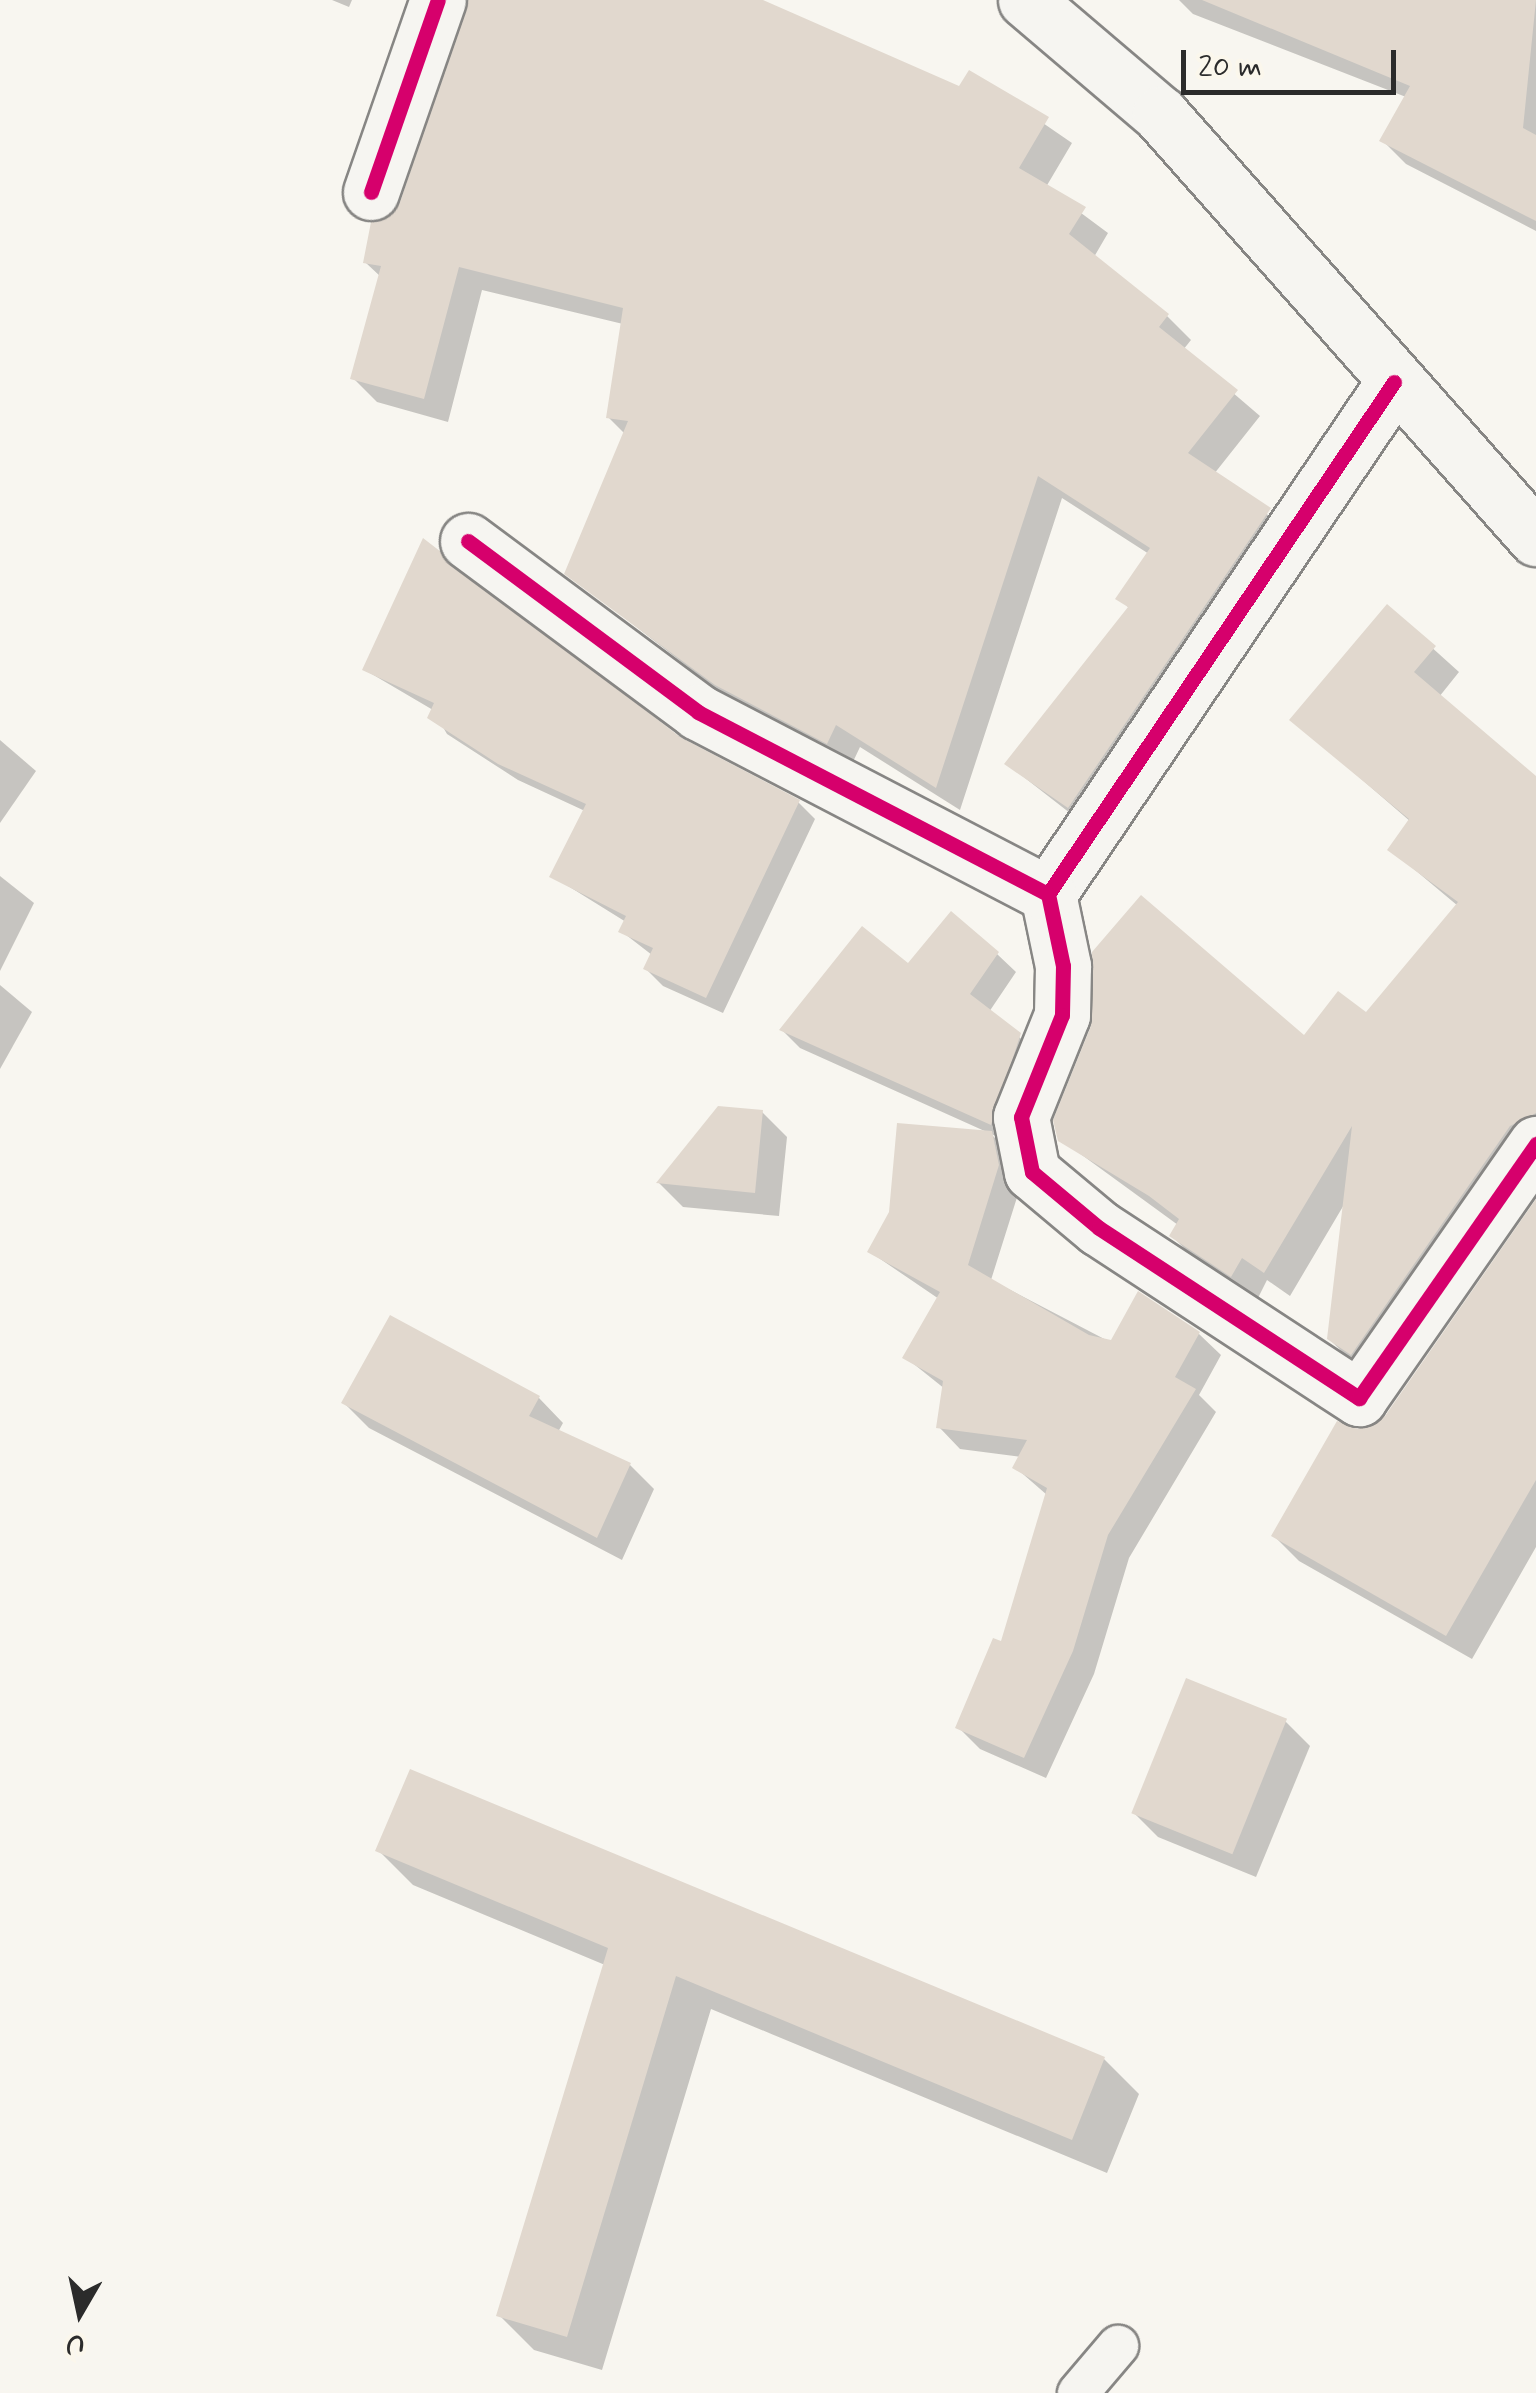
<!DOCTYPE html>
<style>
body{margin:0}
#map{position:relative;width:1536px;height:2393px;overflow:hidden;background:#f8f6f0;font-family:Mynerve,sans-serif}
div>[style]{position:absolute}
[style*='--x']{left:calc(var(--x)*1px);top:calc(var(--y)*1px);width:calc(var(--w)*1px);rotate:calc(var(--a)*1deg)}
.shadow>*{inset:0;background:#0003}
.building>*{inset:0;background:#e1d8ce;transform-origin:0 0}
.roads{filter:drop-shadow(2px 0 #878684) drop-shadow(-2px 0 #878684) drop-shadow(0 2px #878684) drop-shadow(0 -2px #878684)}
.service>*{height:40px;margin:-20px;padding:0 20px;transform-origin:20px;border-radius:20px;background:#f6f5f1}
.minor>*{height:55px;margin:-27.5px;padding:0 27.5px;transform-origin:27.5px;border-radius:27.5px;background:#f6f5f1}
.tertiary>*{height:55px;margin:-27.5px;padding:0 27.5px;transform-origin:27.5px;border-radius:27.5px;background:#f6f5f1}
.cycleway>*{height:15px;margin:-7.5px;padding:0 7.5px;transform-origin:7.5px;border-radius:7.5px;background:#d6006c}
span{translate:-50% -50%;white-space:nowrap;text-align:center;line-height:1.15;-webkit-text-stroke:10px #fbf7ec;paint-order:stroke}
.north{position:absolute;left:30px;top:2263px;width:100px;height:100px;-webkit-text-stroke:8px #fbf7ec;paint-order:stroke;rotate:189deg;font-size:28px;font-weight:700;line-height:40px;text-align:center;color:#2b2b2b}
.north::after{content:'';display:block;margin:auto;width:35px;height:45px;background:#2b2b2b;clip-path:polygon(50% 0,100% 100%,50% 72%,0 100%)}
.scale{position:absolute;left:1181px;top:50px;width:215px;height:45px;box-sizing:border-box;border:5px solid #2b2b2b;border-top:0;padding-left:12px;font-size:30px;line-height:35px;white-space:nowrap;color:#2b2b2b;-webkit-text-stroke:8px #fbf7ec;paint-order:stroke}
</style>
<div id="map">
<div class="shadow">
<i style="clip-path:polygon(332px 0,352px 0,349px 7px)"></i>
<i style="clip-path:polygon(468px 0,759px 0,960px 89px,970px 73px,1072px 143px,1046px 187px,1108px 233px,1094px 257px,1167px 316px,1191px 340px,1183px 350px,1260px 416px,1214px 474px,1293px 534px,1093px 831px,1007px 764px,1130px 609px,1119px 598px,1149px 554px,1062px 498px,960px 810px,860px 747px,851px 766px,742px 709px,567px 573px,625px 434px,608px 417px,623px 324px,482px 290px,448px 422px,377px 402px,353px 378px,381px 277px,366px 263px,403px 204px)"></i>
<i style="clip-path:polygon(1179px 0,1536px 0,1536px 231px,1406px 164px,1382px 140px,1406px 97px,1193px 14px)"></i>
<i style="clip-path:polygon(1388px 608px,1459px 672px,1439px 697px,1536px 780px,1536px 1150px,1355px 1364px,1329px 1339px,1345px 1203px,1290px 1296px,1267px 1280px,1257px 1300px,1197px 1261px,1172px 1236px,1178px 1225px,1060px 1139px,1366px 1015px,1458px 906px,1390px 849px,1411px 822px,1293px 720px)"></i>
<i style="clip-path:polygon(365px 670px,678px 739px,798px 802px,815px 819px,723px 1013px,663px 986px,646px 969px,652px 955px,621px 931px,626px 922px,552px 876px,585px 811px,518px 780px,447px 734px,433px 710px)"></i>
<i style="clip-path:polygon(0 740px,36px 771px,0 823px)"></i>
<i style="clip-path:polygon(0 876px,34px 903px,0 971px)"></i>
<i style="clip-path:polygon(997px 954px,1016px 972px,989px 1012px,1038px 1053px,1009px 1142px,991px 1134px,1013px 1156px,1020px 1188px,991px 1280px,1112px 1343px,1199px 1334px,1221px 1355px,1199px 1395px,1216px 1412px,1129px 1558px,1094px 1674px,1046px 1778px,980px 1749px,958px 1727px,1002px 1644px,1047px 1495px,1015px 1467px,1021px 1457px,960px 1449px,939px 1427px,945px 1389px,905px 1357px,939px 1299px,870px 1252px,989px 1133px,800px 1048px,782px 1030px,908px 966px)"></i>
<i style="clip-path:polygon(0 985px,32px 1012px,0 1069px)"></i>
<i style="clip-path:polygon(762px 1112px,787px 1137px,779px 1216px,683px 1207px,659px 1183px)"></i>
<i style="clip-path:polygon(1536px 1203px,1536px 1547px,1472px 1659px,1299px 1561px,1274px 1536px,1358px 1432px,1386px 1418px)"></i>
<i style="clip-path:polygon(539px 1398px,563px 1423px,558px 1432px,630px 1465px,654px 1489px,622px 1560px,369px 1428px,344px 1403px)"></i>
<i style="clip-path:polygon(1285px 1721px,1310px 1746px,1256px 1877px,1158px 1837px,1134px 1813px)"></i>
<i style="clip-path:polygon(378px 1850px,1104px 2059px,1139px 2094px,1107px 2173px,711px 2009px,602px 2370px,534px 2350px,499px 2315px,605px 1965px,413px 1885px)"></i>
</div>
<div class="building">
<i style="clip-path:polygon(468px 0,763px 0,959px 86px,969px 70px,1049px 117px,1019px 168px,1086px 207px,1069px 234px,1169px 314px,1159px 327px,1238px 390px,1188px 453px,1271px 508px,1068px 808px,1004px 764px,1128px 607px,1115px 599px,1150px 548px,1038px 476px,936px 788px,836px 725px,827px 744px,715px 685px,564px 574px,628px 421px,606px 418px,623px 308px,459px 267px,424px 399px,350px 379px,381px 266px,363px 263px,371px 222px,400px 202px)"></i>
<i style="clip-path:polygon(1202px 0,1536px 0,1523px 128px,1536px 135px,1536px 221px,1379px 141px,1410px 86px)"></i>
<i style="clip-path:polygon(423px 538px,680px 737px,800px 800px,706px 998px,643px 969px,653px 948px,618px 932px,626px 916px,549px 877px,586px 804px,498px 764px,427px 718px,434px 703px,362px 670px)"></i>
<i style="clip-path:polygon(1387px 604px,1436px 646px,1414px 672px,1536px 776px,1536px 1113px,1510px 1126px,1351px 1355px,1327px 1339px,1352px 1126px,1264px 1273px,1242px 1258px,1231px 1277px,1169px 1236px,1179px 1219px,1149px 1196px,1058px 1141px,1053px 1120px,1091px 1026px,1092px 952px,1141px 895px,1304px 1035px,1338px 991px,1366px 1012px,1458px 902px,1387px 850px,1409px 819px,1289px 720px)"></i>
<i style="clip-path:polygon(951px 911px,999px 952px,970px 994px,1021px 1033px,991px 1125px,779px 1030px,862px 926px,908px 963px)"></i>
<i style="clip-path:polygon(718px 1106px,763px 1110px,755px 1193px,656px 1183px)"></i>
<i style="clip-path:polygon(897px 1123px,992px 1131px,999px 1165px,968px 1265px,1089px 1335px,1111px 1340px,1138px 1291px,1200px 1332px,1175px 1377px,1196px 1389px,1108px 1535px,1073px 1651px,1024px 1758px,955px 1728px,993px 1638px,1001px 1641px,1047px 1488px,1012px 1468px,1027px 1440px,936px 1428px,943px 1381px,902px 1358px,940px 1292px,867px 1252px,889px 1212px)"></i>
<i style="clip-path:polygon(1536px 1199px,1536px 1480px,1446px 1636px,1271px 1536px,1337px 1421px,1358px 1429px,1385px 1416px)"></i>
<i style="clip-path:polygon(390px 1315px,540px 1396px,529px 1416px,631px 1463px,597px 1538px,341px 1403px)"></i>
<i style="left:1186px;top:1678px;width:109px;height:146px;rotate:22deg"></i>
<i style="clip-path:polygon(410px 1769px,1105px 2057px,1072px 2140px,676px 1976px,567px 2337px,496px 2316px,608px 1948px,375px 1851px)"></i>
</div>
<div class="roads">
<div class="service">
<i style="--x:1078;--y:2393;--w:62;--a:-49.6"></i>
</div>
<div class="minor">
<i style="--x:371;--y:192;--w:203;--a:-70.8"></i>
<i style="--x:1394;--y:382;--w:618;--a:124.05"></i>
<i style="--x:1048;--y:894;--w:74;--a:78.2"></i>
<i style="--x:1063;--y:966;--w:49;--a:91.2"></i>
<i style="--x:1062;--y:1015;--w:110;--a:111.9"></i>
<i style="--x:1021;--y:1117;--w:56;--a:78.7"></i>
<i style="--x:1032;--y:1172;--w:87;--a:39.9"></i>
<i style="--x:1099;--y:1228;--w:311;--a:33.2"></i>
<i style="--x:1359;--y:1398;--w:310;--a:-55.1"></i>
<i style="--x:468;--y:541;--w:287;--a:36.6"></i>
<i style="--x:698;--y:712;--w:394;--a:27.5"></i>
</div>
<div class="tertiary">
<i style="--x:1026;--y:0;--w:176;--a:40.4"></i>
<i style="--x:1160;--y:114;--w:567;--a:48.43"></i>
</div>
</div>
<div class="cycleway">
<i style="--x:371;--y:192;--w:203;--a:-70.8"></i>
<i style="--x:1394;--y:382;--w:618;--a:124.05"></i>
<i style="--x:1048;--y:894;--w:74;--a:78.2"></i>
<i style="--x:1063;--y:966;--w:49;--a:91.2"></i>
<i style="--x:1062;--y:1015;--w:110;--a:111.9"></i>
<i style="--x:1021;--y:1117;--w:56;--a:78.7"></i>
<i style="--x:1032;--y:1172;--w:87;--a:39.9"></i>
<i style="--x:1099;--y:1228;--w:311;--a:33.2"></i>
<i style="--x:1359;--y:1398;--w:310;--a:-55.1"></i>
<i style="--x:468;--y:541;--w:287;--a:36.6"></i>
<i style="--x:698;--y:712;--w:394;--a:27.5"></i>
</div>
<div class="north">U</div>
<div class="scale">20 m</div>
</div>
